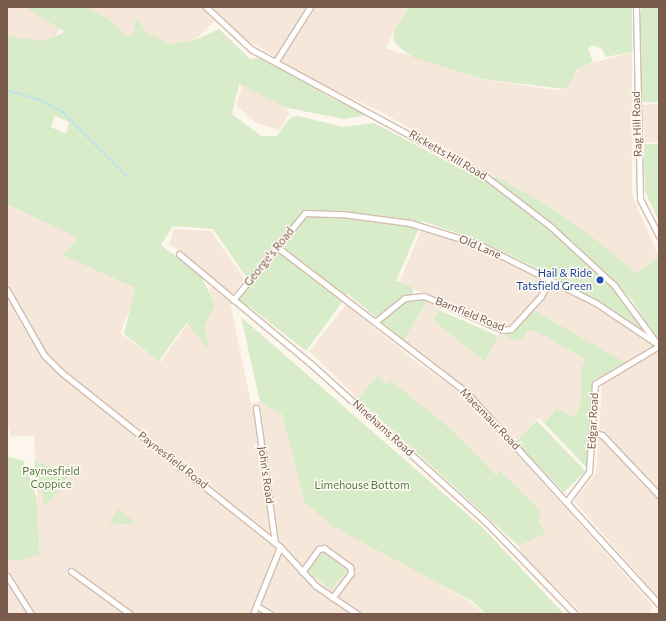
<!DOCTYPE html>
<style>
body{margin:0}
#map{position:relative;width:666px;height:621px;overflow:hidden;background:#fdf6ec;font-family:Commissioner,sans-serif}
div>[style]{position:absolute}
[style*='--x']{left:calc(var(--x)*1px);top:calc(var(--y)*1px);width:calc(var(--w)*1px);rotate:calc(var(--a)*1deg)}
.residential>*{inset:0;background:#f5e8da}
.green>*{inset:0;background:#d8ecc9;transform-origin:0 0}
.stream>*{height:1.5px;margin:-0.75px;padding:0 0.75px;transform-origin:0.75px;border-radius:0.75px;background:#bfe3e8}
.roads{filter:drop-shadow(1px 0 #d1beb0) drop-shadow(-1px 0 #d1beb0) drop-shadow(0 1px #d1beb0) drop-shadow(0 -1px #d1beb0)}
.minor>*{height:5px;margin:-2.5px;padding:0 2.5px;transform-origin:2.5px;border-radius:2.5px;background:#fff}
.dots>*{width:11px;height:11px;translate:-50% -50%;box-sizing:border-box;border:2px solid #fffaf3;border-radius:50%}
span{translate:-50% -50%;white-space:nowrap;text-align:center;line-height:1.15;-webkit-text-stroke:3px #fffaf3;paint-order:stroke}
.street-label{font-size:11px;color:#7a5c4d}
.transit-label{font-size:11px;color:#164399}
.right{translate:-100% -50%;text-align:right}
.park-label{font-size:11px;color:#537a41}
.frame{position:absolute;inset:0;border:8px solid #7a5c4d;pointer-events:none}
</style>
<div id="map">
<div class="residential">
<i style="clip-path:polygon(7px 7px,36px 7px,62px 24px,48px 50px,7px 39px)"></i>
<i style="clip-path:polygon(68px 7px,409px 7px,385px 48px,483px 79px,554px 90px,566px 89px,573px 74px,583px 66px,632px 52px,632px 194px,659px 257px,636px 275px,602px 244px,556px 211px,383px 113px,311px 79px,244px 38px,221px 15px,174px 60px)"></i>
<i style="clip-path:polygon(246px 74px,287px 108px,289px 114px,280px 130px,256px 123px,236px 105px)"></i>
<i style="clip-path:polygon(659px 103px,659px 142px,644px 142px,642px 105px)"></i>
<i style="clip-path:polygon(7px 204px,80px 238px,66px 255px,138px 290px,120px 333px,161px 362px,212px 287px,230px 302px,251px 403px,260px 402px,283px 413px,308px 505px,472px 603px,484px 614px,7px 614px,7px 560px,40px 555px,34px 435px,11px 437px,7px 424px)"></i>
<i style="clip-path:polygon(422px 228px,473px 244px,546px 281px,612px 315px,659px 348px,659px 598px,574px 501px,596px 473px,602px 384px,592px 368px,575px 417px,556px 409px,544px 423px,539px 418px,517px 440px,465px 388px,404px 340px,428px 300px,441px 306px,433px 320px,485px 362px,502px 326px,399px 283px)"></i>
<i style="clip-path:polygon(174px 229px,211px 231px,244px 278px,232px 296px,169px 243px)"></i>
<i style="clip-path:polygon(346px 305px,418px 363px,465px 396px,653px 606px,650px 614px,582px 614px,519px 551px,519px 546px,545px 533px,538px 521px,540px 512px,501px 472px,497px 476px,451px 429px,391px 381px,387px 384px,377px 376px,358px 399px,309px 351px)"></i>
</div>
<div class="green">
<i style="clip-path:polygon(evenodd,25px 7px,85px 7px,107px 18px,126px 35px,134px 35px,137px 17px,146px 32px,169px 44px,195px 40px,219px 29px,250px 59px,263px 57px,329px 97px,368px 115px,345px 119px,287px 108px,239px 84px,232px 114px,261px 136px,277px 136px,290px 118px,298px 116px,344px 127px,374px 123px,480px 179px,497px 177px,556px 211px,602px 244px,636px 274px,659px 257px,659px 342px,632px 300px,596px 264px,589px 264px,632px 309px,651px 337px,603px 305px,530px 265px,478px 240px,422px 221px,396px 281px,412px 287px,414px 299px,428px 300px,404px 340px,348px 294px,306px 351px,250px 307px,233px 300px,247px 278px,213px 229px,173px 226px,161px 245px,200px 274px,215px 305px,204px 326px,209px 351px,187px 322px,159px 361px,124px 334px,135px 288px,63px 255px,78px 238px,7px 204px,7px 36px,44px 41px,65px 32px,25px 7px,55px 116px,69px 122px,66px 134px,51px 127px,55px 116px)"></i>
<i style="clip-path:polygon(409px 7px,632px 7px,632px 52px,606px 57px,602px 49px,593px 45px,588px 48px,593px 62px,577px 69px,566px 89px,483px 79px,412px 57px,398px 46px,393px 40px,395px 30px)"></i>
<i style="clip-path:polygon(641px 7px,659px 7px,659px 102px,641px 102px,638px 97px)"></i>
<i style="clip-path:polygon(644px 144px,659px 144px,659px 222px,645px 191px)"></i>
<i style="clip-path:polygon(439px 310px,498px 336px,485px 362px,433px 320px)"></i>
<i style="clip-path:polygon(533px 310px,626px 363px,594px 380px,592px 385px,587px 468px,544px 423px,556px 409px,575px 417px,581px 399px,581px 369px,586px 359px,535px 331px,528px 331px,523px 339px,513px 340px,505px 336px,524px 322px)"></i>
<i style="clip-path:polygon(241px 317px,483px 528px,564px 614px,486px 614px,472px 601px,334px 527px,305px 503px,282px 414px,260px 402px)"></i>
<i style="clip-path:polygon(377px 376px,387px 384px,390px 380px,451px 429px,497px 476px,500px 471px,537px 507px,541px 512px,539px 522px,546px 533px,519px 546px,358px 399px)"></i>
<i style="left:537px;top:421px;width:70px;height:30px;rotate:46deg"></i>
<i style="clip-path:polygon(7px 456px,24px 461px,37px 499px,40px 555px,20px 560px,7px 560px)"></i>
<i style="clip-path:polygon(34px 460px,69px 476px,45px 507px,40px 488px)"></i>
<i style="clip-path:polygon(118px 509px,136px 523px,109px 525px)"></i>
<i style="left:324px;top:551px;width:30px;height:25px;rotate:40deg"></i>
</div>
<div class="stream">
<i style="--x:7;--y:90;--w:34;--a:17"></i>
<i style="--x:40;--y:100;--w:27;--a:28"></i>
<i style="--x:64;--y:113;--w:88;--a:45"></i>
</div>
<div class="roads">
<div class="minor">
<i style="--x:206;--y:7;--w:62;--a:43"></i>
<i style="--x:251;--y:49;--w:266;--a:28.5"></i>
<i style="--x:485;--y:176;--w:82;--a:37.6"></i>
<i style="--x:550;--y:226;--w:87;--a:42.7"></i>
<i style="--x:614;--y:285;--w:74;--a:53.7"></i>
<i style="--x:636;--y:7;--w:192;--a:88.8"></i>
<i style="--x:640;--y:199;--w:42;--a:62.8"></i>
<i style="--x:276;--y:61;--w:64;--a:-57.8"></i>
<i style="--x:277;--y:247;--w:237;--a:37.5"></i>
<i style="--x:465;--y:391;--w:288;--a:47.7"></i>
<i style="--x:179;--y:254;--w:170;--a:39.8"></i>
<i style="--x:310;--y:363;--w:237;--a:42.1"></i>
<i style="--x:486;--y:522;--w:128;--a:45.9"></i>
<i style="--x:7;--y:290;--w:75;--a:60.4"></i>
<i style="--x:44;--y:355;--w:24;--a:45"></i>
<i style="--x:61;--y:372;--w:280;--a:38.6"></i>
<i style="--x:280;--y:547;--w:53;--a:47.3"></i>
<i style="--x:316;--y:586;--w:50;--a:34.3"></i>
<i style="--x:233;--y:300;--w:113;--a:-50.4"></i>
<i style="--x:305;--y:213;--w:37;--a:2"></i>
<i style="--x:342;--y:214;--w:69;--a:7.5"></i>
<i style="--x:410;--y:223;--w:71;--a:17.2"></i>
<i style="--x:478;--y:244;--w:132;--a:26.6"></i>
<i style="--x:596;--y:303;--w:70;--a:33.9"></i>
<i style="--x:375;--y:322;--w:38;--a:-39"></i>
<i style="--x:405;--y:298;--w:19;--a:-6"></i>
<i style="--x:424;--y:296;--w:86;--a:23.3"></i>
<i style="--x:503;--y:330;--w:8;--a:-7"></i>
<i style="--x:511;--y:329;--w:45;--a:-47.7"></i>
<i style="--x:541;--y:296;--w:17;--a:-62"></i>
<i style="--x:256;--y:408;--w:136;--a:82"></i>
<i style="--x:594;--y:432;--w:9;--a:21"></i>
<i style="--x:602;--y:435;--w:83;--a:46.5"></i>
<i style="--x:567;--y:501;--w:36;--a:-53"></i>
<i style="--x:589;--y:472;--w:88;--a:-86.1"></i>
<i style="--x:595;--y:384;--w:74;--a:-30.7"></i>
<i style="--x:71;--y:571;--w:73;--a:36.1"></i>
<i style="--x:302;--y:572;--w:29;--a:-54"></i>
<i style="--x:319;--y:549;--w:5;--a:-11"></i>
<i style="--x:324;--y:548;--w:32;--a:36"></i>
<i style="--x:350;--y:567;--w:6;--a:81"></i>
<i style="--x:351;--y:573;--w:31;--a:127"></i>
<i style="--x:7;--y:576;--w:45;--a:57.7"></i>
<i style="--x:257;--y:606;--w:15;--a:32"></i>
<i style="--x:253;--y:614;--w:72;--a:-68.1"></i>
</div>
</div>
<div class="dots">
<i style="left:600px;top:280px;background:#1a4fb4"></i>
</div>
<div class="street-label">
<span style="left:637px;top:124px;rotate:-92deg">Rag Hill Road</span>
<span style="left:448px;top:155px;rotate:30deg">Ricketts Hill Road</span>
<span style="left:480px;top:247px;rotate:23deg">Old Lane</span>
<span style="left:269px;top:257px;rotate:-51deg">George's Road</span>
<span style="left:470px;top:314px;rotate:22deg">Barnfield Road</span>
<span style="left:490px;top:419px;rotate:46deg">Maesmaur Road</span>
<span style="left:593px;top:421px;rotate:-87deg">Edgar Road</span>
<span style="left:383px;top:428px;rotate:42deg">Ninehams Road</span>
<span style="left:173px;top:460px;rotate:38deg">Paynesfield Road</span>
<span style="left:266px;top:475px;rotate:82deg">John's Road</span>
</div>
<div class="transit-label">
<span class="right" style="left:592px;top:280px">Hail &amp; Ride<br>Tatsfield Green</span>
</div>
<div class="park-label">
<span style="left:51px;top:478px">Paynesfield<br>Coppice</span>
<span style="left:362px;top:485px">Limehouse Bottom</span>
</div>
<div class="frame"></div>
</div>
